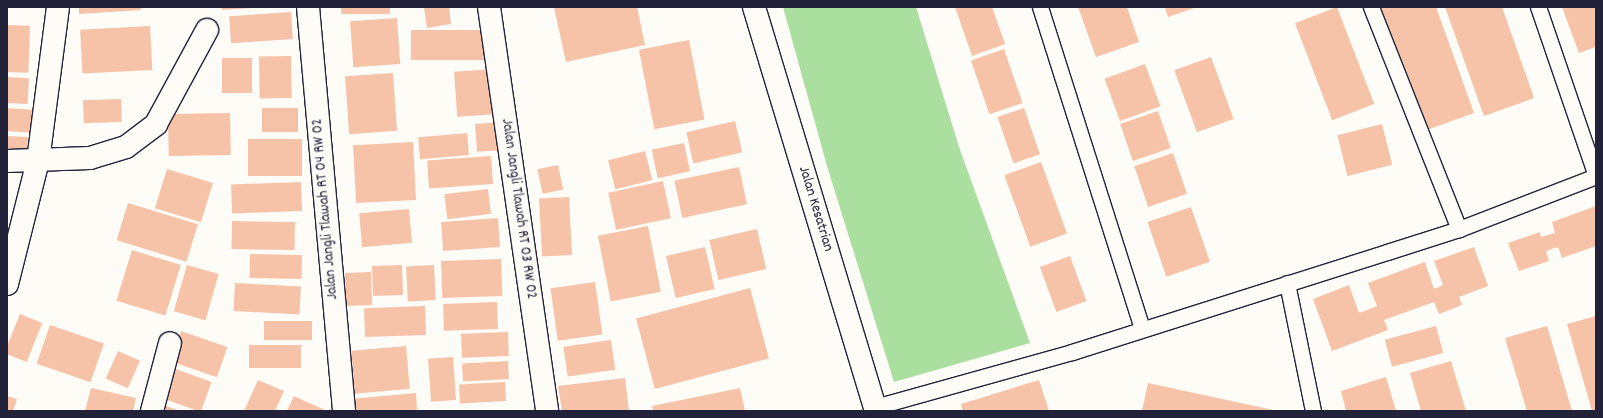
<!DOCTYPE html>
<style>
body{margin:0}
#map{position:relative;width:1603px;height:418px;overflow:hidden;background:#fdfcf7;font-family:Dekko,sans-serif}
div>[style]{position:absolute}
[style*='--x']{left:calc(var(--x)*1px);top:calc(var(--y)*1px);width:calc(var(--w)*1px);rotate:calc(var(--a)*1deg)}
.green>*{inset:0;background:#abdfa0}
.building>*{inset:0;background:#f7c3a8;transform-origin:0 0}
.roads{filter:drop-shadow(1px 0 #22223b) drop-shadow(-1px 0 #22223b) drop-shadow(0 1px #22223b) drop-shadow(0 -1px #22223b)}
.lane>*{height:15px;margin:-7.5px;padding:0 7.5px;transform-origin:7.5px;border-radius:7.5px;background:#fdfcf7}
.street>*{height:22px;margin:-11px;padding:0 11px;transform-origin:11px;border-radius:11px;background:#fdfcf7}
span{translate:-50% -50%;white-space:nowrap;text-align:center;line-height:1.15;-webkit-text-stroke:3.5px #fdfcf7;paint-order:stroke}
.street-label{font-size:15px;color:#22223b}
.frame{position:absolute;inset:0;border:8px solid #22223b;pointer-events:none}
</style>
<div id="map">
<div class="green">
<i style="clip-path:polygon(783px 7px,916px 7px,959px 147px,1030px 343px,894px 382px,827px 166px)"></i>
</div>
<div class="building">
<i style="clip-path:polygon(79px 7px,141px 7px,141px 10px,79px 14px)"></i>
<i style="clip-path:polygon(222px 7px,253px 7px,253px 8px,222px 10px)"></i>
<i style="left:341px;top:7px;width:49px;height:7px"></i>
<i style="clip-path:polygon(424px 7px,449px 7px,451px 24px,427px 28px)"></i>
<i style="clip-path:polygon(554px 7px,637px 7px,645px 45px,566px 62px)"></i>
<i style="clip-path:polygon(955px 7px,992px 7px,1005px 44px,972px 56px)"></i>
<i style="clip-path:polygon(1078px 7px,1127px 7px,1139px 42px,1096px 57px)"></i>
<i style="clip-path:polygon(1165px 7px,1197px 7px,1168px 17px)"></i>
<i style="left:1337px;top:7px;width:104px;height:45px;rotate:69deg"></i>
<i style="clip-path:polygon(1380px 7px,1436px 7px,1474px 113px,1424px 131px)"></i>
<i style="clip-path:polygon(1445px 7px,1502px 7px,1534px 98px,1484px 116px)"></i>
<i style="clip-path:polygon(1562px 7px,1596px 7px,1596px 47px,1579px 53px)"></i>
<i style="left:291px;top:12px;width:27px;height:62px;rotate:86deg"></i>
<i style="left:397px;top:18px;width:46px;height:47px;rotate:86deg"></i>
<i style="left:7px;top:25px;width:23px;height:47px;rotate:2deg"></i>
<i style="left:150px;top:26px;width:44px;height:70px;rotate:87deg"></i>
<i style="left:484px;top:30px;width:30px;height:73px;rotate:90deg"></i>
<i style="left:689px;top:40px;width:81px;height:51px;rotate:79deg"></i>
<i style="left:1004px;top:49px;width:57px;height:35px;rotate:71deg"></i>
<i style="left:291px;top:56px;width:42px;height:32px;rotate:89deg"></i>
<i style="left:1211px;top:57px;width:66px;height:39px;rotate:70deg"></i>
<i style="left:222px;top:58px;width:30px;height:35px"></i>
<i style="left:1145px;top:64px;width:45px;height:43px;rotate:70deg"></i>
<i style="left:495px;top:69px;width:45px;height:41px;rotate:86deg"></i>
<i style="left:393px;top:73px;width:58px;height:48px;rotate:86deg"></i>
<i style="left:7px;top:77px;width:22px;height:26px;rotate:3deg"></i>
<i style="left:121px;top:99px;width:23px;height:38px;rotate:88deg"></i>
<i style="left:7px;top:108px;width:26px;height:23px;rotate:4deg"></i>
<i style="left:298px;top:108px;width:24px;height:36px;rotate:90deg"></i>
<i style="left:1024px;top:108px;width:49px;height:28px;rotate:71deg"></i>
<i style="left:1158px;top:111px;width:39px;height:40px;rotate:71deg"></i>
<i style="left:230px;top:113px;width:42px;height:62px;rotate:89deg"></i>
<i style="left:735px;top:121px;width:32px;height:50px;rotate:77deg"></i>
<i style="left:502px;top:122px;width:28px;height:27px;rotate:86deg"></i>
<i style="left:1382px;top:124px;width:42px;height:46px;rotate:76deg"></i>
<i style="left:467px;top:133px;width:22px;height:49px;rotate:85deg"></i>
<i style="left:7px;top:136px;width:21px;height:19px;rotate:3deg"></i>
<i style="left:248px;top:139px;width:54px;height:37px"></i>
<i style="left:413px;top:142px;width:58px;height:60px;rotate:87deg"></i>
<i style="left:684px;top:143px;width:29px;height:33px;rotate:78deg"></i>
<i style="left:645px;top:151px;width:30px;height:38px;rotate:76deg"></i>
<i style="left:1173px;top:153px;width:43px;height:41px;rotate:71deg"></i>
<i style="left:491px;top:156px;width:28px;height:64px;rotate:86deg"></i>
<i style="left:1041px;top:162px;width:76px;height:39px;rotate:70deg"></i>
<i style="left:558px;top:165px;width:25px;height:21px;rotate:78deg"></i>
<i style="left:739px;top:167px;width:38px;height:66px;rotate:78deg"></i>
<i style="left:167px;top:169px;width:48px;height:41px;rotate:17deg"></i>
<i style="left:663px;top:181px;width:38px;height:56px;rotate:78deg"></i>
<i style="left:301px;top:182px;width:29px;height:70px;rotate:88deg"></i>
<i style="left:488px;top:189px;width:25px;height:44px;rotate:83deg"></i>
<i style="left:569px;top:197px;width:58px;height:30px;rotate:87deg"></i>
<i style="left:128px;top:203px;width:73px;height:39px;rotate:17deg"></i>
<i style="clip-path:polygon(1596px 206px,1596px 246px,1562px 258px,1558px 247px,1546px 251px,1549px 261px,1519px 271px,1508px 243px,1540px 232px,1541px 237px,1555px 233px,1552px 222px)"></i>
<i style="left:1191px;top:207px;width:58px;height:46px;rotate:71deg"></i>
<i style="left:409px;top:209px;width:34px;height:50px;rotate:85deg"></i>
<i style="left:498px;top:218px;width:29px;height:57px;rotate:86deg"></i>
<i style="left:232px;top:221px;width:63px;height:28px;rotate:1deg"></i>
<i style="left:648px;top:226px;width:67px;height:51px;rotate:79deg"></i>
<i style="left:757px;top:229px;width:41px;height:49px;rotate:77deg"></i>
<i style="left:705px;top:247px;width:43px;height:40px;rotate:77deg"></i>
<i style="clip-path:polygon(1474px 247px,1488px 286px,1459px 297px,1462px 305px,1439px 314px,1434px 302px,1384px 320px,1388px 330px,1332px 351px,1313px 299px,1349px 285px,1359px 313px,1377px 306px,1368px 283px,1425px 262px,1434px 289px,1443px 285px,1434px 261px)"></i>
<i style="left:132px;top:250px;width:51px;height:53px;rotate:17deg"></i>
<i style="left:250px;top:254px;width:52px;height:24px;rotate:1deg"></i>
<i style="left:1070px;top:256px;width:48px;height:32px;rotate:70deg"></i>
<i style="left:501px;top:259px;width:37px;height:60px;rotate:88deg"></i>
<i style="left:187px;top:265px;width:33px;height:48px;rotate:16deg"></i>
<i style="left:402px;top:265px;width:30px;height:30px;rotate:88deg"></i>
<i style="left:434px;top:265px;width:35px;height:28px;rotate:87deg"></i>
<i style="left:371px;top:272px;width:33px;height:26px;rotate:88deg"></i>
<i style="left:595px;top:282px;width:53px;height:45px;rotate:82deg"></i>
<i style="left:235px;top:283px;width:66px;height:28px;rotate:3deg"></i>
<i style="left:750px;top:288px;width:73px;height:118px;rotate:75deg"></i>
<i style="left:497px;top:302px;width:27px;height:54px;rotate:88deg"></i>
<i style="left:425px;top:306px;width:29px;height:61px;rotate:88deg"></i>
<i style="left:20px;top:314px;width:24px;height:42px;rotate:22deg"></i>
<i style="clip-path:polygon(1596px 316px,1596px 411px,1592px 411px,1567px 324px)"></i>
<i style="left:312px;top:321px;width:19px;height:48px;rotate:90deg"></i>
<i style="left:50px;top:325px;width:57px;height:41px;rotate:19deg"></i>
<i style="left:1436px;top:326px;width:28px;height:53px;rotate:75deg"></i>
<i style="clip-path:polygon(1547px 326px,1572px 411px,1527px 411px,1505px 338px)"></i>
<i style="left:181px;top:331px;width:49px;height:32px;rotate:19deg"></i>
<i style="left:508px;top:332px;width:24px;height:47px;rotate:88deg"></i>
<i style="left:611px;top:340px;width:30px;height:48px;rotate:82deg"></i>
<i style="left:249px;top:345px;width:52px;height:23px"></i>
<i style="left:406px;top:346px;width:43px;height:55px;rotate:85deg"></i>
<i style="left:118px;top:351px;width:24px;height:30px;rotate:24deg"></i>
<i style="left:453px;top:357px;width:43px;height:25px;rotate:86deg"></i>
<i style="left:508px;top:361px;width:18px;height:46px;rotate:87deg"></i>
<i style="clip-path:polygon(1451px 361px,1466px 411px,1421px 411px,1410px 373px)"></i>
<i style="left:173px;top:368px;width:41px;height:32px;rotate:20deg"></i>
<i style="clip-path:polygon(1386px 377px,1396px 411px,1346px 411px,1341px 391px)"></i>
<i style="clip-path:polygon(625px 378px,629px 411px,562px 411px,558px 386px)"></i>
<i style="clip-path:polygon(258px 380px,284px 391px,275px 411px,244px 411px)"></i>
<i style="clip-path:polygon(1039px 380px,1049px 411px,963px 411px,961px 404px)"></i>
<i style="left:505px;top:382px;width:19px;height:46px;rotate:87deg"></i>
<i style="clip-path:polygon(1148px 383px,1273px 410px,1273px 411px,1142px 411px)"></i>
<i style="clip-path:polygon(91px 388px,136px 398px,133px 411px,85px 411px)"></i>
<i style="clip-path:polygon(740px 388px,745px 411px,653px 411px,652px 406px)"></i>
<i style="clip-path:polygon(416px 393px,417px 411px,352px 411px,350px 399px)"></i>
<i style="clip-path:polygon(7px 396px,17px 399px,13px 411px,7px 411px)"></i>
<i style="clip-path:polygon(294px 396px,327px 411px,287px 411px)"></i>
<i style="clip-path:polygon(161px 404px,180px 411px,159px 411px)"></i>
</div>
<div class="roads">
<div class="lane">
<i style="--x:1040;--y:7;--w:338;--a:72.4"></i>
<i style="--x:1371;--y:7;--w:239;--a:68.4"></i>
<i style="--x:1287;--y:283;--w:131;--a:78.5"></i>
<i style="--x:875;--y:407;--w:205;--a:-15.6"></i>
<i style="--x:1072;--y:352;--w:330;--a:-17.6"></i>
<i style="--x:1387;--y:252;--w:76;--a:-17.7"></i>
<i style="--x:1459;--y:229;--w:147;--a:-21.1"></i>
<i style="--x:1596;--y:176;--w:179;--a:-108.9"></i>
</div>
<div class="street">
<i style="--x:308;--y:7;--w:406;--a:84.9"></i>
<i style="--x:489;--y:7;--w:408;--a:81.8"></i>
<i style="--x:754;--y:7;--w:422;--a:73.2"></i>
<i style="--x:7;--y:161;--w:83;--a:-2.1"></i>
<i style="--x:90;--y:158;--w:38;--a:-17"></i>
<i style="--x:126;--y:147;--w:38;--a:-37"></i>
<i style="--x:156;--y:124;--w:107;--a:-61.5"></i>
<i style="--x:7;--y:284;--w:127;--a:-75.9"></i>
<i style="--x:38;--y:161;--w:155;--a:-82.6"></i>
<i style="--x:152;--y:411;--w:70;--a:-75.2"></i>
</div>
</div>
<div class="street-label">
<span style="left:326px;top:209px;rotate:-95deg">Jalan Jangli Tlawah RT 04 RW 02</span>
<span style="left:518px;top:209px;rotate:82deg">Jalan Jangli Tlawah RT 03 RW 02</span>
<span style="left:815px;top:209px;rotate:73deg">Jalan Kesatrian</span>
</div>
<div class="frame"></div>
</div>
